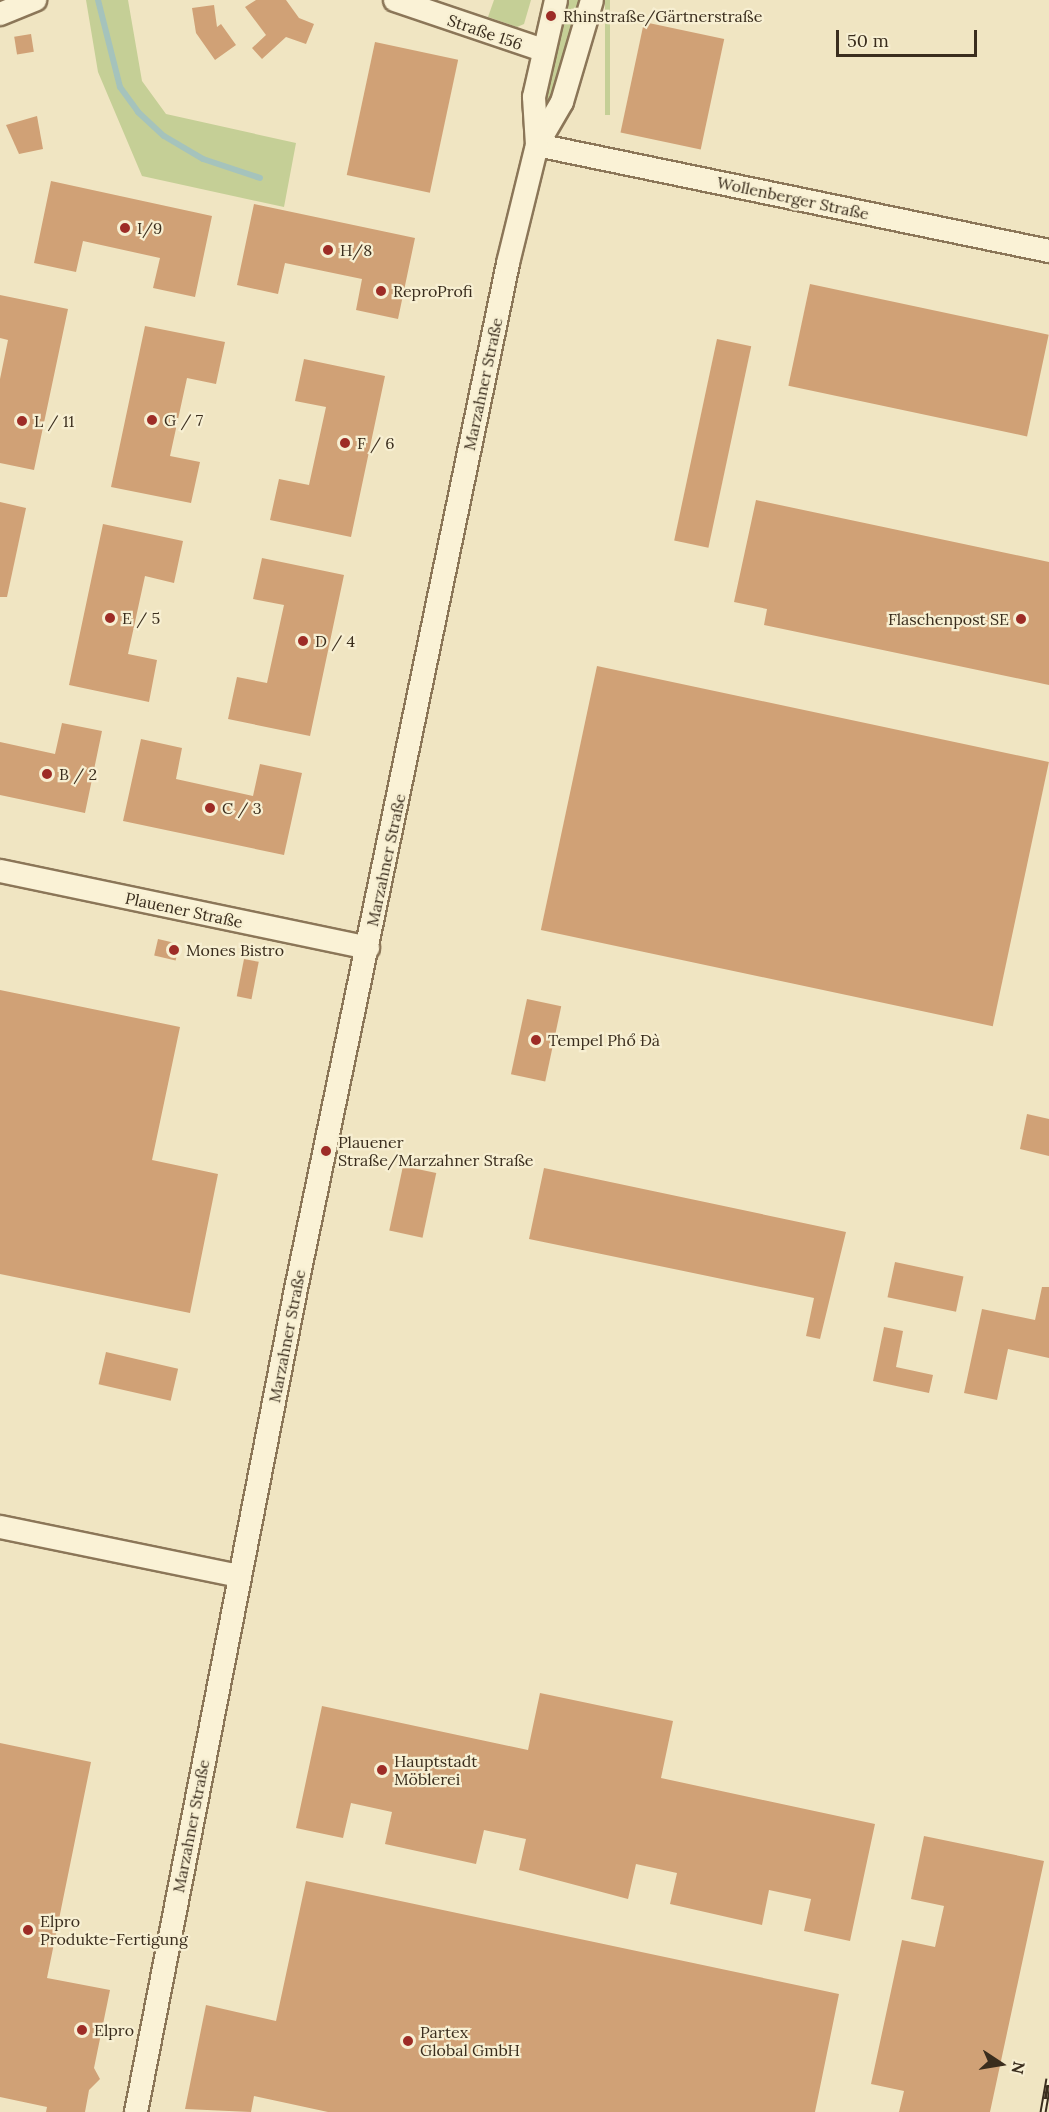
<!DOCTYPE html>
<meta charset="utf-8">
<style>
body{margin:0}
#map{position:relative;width:1049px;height:2112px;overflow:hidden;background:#f0e5c2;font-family:Lora,serif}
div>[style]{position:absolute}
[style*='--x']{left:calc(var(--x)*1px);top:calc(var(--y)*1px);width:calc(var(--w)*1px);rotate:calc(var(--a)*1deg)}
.green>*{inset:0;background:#c5cf96;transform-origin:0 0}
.stream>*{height:6px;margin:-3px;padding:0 3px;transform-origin:3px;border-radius:3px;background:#a5c3bc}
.building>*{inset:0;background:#d0a176;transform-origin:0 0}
.roads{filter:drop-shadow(2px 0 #8b7658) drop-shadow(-2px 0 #8b7658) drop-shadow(0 2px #8b7658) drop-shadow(0 -2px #8b7658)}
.minor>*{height:22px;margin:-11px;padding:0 11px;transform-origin:11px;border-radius:11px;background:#faf2d6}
.rail>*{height:7px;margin-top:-3.5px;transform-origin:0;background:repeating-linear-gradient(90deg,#f7efd2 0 14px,#3a2d1d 0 28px);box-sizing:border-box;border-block:2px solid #3a2d1d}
.dots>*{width:16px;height:16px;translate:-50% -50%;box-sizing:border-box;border:3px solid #f7efd2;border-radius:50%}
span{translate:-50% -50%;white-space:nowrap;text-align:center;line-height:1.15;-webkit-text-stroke:4.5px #f7efd2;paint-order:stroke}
.poi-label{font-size:16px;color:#3a2d1d}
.left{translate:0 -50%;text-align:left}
.right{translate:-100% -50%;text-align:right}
.street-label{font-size:16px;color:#3a2d1d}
.north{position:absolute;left:971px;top:2034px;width:60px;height:60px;-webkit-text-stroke:4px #f7efd2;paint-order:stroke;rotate:102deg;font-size:16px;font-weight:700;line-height:24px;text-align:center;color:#3a2d1d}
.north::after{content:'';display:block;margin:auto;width:21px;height:27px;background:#3a2d1d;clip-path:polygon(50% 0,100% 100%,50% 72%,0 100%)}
.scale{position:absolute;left:836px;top:30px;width:141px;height:27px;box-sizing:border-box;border:3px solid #3a2d1d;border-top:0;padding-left:8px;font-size:18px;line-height:21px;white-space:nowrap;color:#3a2d1d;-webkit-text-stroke:4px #f7efd2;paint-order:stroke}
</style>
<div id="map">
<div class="green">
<i style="clip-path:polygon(86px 0,128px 0,142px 81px,166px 114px,296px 143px,284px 207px,142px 176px,98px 72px)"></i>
<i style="clip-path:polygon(494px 0,531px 0,524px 24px,517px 27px,488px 17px)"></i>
<i style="clip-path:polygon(567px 0,586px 0,554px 103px,544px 100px)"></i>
<i style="left:605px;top:0;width:5px;height:115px"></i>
</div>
<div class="stream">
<i style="--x:98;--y:0;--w:90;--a:75.8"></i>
<i style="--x:120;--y:87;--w:31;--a:54"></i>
<i style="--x:138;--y:112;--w:35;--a:43"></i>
<i style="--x:164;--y:136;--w:45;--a:30.5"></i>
<i style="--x:203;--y:159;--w:60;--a:18.4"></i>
</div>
<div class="building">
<i style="clip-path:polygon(256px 0,286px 0,299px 18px,314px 24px,306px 44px,286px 37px,262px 59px,252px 48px,266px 35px,245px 7px)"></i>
<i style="clip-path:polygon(214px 5px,217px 27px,221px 24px,236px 45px,215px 60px,196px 33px,192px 8px)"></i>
<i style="left:644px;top:22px;width:82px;height:113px;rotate:12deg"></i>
<i style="left:31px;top:34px;width:18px;height:17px;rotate:81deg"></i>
<i style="left:375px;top:42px;width:85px;height:136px;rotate:12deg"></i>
<i style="clip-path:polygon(37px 116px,43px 149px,19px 154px,6px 125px)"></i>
<i style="clip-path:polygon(51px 181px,212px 216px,195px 297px,153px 288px,160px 258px,83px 241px,76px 272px,34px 263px)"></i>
<i style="clip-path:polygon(254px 204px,415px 238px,398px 319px,356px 310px,362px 279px,285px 263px,278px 294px,237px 285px)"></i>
<i style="left:810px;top:284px;width:244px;height:104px;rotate:12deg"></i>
<i style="clip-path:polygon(0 295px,68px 309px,34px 470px,0 463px,0 379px,8px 340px,0 338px)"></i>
<i style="clip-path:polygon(145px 326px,225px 342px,216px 384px,187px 378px,170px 456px,200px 462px,191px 503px,111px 487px)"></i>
<i style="left:717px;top:339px;width:35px;height:206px;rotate:12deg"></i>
<i style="clip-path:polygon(304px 359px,385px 376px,351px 537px,270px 520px,279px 479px,309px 485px,326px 407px,295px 401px)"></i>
<i style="clip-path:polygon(756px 500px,1049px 562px,1049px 685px,764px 625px,767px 609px,734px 602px)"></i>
<i style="clip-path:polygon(0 502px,26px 508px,7px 597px,0 597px)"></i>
<i style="clip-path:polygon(103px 524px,183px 541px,174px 583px,145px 576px,128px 654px,157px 660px,149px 702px,69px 685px)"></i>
<i style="clip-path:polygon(262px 558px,344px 575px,310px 736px,228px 719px,237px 677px,267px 683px,284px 605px,253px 599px)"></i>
<i style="left:597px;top:666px;width:462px;height:270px;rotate:12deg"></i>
<i style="clip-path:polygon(62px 723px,102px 731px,85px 813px,0 795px,0 742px,55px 754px)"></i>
<i style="clip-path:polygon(141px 739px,182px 748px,176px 779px,253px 796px,260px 764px,302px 773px,284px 855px,123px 821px)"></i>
<i style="left:158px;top:939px;width:22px;height:17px;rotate:13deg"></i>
<i style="left:244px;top:959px;width:15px;height:38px;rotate:11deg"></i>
<i style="clip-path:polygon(0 990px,180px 1027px,152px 1160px,218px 1174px,190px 1313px,0 1274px)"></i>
<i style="left:527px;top:999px;width:35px;height:77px;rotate:12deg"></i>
<i style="clip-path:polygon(1027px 1114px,1049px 1119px,1049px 1156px,1020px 1149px)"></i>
<i style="left:403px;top:1166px;width:34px;height:66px;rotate:12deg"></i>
<i style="clip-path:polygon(544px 1168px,846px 1232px,820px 1339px,806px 1336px,814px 1298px,529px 1239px)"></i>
<i style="left:895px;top:1262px;width:70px;height:36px;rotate:12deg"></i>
<i style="clip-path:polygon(1042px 1287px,1049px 1287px,1049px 1358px,1008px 1349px,997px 1400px,964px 1393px,982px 1309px,1035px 1320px)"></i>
<i style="clip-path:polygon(884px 1327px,903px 1331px,896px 1367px,933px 1375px,929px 1393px,873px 1381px)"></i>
<i style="left:106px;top:1352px;width:74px;height:33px;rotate:13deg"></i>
<i style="clip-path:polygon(540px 1693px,673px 1721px,661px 1778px,875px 1824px,850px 1941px,804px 1931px,811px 1899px,769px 1890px,762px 1925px,670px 1904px,677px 1873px,636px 1864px,628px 1899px,519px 1870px,526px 1839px,484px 1830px,476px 1864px,385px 1844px,392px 1812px,351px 1803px,343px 1838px,296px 1828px,322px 1706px,528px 1750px)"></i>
<i style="clip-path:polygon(0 1743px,91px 1762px,47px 1978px,110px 1990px,94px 2068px,100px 2079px,89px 2090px,85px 2112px,46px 2112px,47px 2107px,0 2097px)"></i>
<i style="clip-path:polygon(924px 1836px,1044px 1861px,990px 2112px,899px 2112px,904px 2091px,871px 2084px,902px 1940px,935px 1947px,944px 1906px,911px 1899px)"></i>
<i style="clip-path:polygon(306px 1881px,839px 1994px,815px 2112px,328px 2112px,254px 2096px,251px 2112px,185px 2109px,206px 2005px,276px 2021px)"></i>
</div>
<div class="roads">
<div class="minor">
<i style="--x:395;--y:0;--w:156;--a:18.7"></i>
<i style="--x:0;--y:14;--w:38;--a:-22"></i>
<i style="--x:537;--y:145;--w:523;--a:11.7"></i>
<i style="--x:537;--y:145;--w:50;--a:-59.8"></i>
<i style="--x:562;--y:102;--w:106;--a:-73.6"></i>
<i style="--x:0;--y:871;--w:376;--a:11.8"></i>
<i style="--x:0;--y:1527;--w:243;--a:11.6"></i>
<i style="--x:136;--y:2112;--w:844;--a:-79"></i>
<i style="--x:297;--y:1284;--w:1043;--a:-78.32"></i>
<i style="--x:508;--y:263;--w:122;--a:-76.2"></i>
<i style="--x:537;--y:145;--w:48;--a:-93.6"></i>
<i style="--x:534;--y:97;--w:99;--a:-77.2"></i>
</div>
</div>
<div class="rail">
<i style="--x:1043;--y:2112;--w:34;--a:-80"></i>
</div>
<div class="dots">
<i style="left:551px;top:16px;background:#9d2c26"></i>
<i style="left:125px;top:228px;background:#9d2c26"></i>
<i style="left:328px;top:250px;background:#9d2c26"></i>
<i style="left:381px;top:291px;background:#9d2c26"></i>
<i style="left:152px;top:420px;background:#9d2c26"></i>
<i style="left:22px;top:421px;background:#9d2c26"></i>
<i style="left:345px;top:443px;background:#9d2c26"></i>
<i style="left:110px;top:618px;background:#9d2c26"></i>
<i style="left:1021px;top:619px;background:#9d2c26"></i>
<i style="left:303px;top:641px;background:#9d2c26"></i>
<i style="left:47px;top:774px;background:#9d2c26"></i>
<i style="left:210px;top:808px;background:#9d2c26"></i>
<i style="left:174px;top:950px;background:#9d2c26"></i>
<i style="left:536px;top:1040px;background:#9d2c26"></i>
<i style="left:326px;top:1151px;background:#9d2c26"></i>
<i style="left:382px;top:1770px;background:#9d2c26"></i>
<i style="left:28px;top:1930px;background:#9d2c26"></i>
<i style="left:82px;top:2030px;background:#9d2c26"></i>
<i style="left:408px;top:2041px;background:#9d2c26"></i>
</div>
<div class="poi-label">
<span class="left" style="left:563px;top:16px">Rhinstraße/Gärtnerstraße</span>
<span class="left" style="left:137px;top:228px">I/9</span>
<span class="left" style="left:340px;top:250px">H/8</span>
<span class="left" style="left:393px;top:291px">ReproProfi</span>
<span class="left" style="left:164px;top:420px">G / 7</span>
<span class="left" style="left:34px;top:421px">L / 11</span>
<span class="left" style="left:357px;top:443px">F / 6</span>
<span class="left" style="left:122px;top:618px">E / 5</span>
<span class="right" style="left:1009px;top:619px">Flaschenpost SE</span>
<span class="left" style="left:315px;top:641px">D / 4</span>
<span class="left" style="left:59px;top:774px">B / 2</span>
<span class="left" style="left:222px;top:808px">C / 3</span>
<span class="left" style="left:186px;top:950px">Mones Bistro</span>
<span class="left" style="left:548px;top:1040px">Tempel Phổ Đà</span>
<span class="left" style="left:338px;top:1151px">Plauener<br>Straße/Marzahner Straße</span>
<span class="left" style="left:394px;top:1770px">Hauptstadt<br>Möblerei</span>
<span class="left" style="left:40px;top:1930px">Elpro<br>Produkte-Fertigung</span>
<span class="left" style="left:94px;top:2030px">Elpro</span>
<span class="left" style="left:420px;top:2041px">Partex<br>Global GmbH</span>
</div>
<div class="street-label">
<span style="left:485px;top:32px;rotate:19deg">Straße 156</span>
<span style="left:793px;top:198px;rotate:12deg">Wollenberger Straße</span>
<span style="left:483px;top:384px;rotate:-78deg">Marzahner Straße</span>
<span style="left:386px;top:860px;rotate:-78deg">Marzahner Straße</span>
<span style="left:184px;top:910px;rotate:12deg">Plauener Straße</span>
<span style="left:287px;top:1336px;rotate:-79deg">Marzahner Straße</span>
<span style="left:191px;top:1826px;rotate:-79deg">Marzahner Straße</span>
</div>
<div class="north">N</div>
<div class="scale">50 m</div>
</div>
